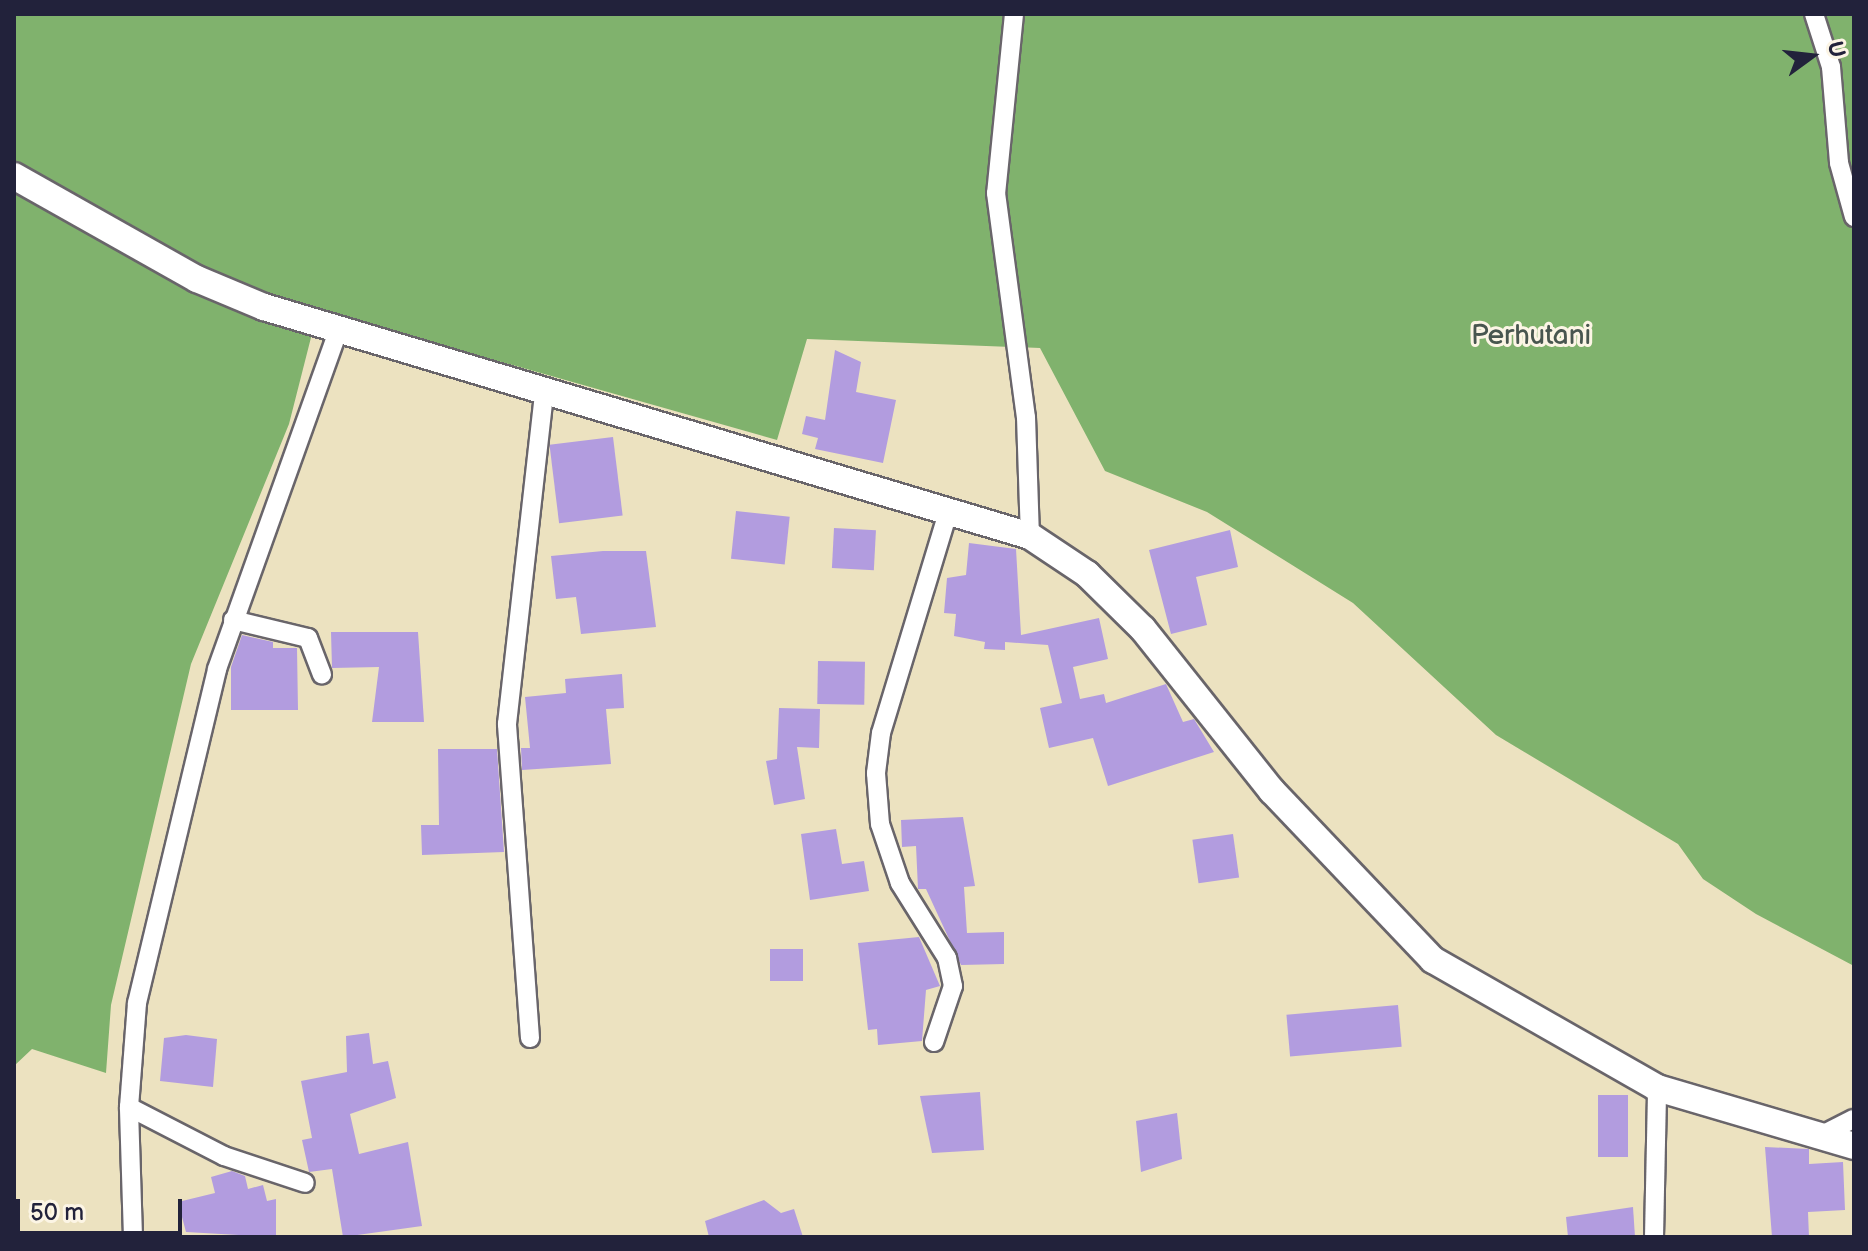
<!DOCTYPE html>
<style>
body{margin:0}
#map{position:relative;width:1868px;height:1251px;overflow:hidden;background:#ece2c0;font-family:"Balsamiq Sans",sans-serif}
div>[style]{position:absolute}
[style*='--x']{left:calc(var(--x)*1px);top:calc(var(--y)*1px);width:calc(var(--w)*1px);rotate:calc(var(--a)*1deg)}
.forest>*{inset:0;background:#80b26d}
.building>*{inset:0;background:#b29cdf;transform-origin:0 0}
.roads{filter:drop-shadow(2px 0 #69656a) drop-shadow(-2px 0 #69656a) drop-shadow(0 2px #69656a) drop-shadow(0 -2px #69656a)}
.street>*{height:18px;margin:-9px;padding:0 9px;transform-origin:9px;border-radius:9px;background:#fff}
.secondary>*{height:26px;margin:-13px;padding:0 13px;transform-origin:13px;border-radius:13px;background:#fff}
span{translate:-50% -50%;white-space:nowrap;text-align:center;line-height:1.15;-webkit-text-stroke:6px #fcf5e5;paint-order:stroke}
.park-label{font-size:28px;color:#48564f}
.frame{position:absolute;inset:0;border:16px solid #22223b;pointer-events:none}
.north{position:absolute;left:1772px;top:16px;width:80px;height:80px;-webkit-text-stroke:6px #fcf5e5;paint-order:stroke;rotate:75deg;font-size:22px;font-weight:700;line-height:32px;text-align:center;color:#22223b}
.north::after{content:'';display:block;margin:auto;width:28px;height:36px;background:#22223b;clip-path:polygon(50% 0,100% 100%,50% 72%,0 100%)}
.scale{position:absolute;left:16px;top:1199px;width:166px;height:36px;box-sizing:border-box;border:4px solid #22223b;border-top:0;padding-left:10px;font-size:24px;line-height:28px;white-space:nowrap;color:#22223b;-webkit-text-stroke:6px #fcf5e5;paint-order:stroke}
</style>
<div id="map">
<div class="forest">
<i style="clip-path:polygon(14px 14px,1854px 14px,1854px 966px,1756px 914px,1703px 879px,1678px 844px,1496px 735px,1353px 603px,1207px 512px,1105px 471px,1040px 348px,807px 339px,777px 440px,318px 310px,289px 424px,191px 664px,111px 1005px,106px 1073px,32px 1049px,14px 1066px)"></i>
</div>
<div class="building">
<i style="clip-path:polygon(835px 350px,861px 362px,856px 392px,896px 400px,883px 463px,815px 449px,818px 438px,802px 434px,806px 416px,825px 420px)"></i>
<i style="left:613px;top:437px;width:79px;height:64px;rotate:83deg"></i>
<i style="left:736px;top:511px;width:54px;height:48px;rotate:6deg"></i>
<i style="left:834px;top:528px;width:42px;height:40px;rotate:3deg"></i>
<i style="clip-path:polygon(1230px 530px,1238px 567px,1196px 577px,1207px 625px,1171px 634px,1149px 550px)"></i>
<i style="clip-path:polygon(969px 543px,1016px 549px,1021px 635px,1099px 618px,1108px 659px,1073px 667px,1080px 699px,1104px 694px,1106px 703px,1166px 684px,1183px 722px,1194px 719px,1214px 752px,1108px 786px,1093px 738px,1049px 748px,1040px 708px,1062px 703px,1048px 645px,1005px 642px,1005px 650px,984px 649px,985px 642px,954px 636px,956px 614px,944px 613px,947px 578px,966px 575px)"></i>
<i style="clip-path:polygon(603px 551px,646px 551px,656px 627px,581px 634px,576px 597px,556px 599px,551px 556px)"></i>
<i style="clip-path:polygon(331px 632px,418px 632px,424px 722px,372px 722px,379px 667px,332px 668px)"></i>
<i style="clip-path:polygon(242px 635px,273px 642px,273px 648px,297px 648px,298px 710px,231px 710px,231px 667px)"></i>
<i style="left:818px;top:661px;width:47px;height:43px;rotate:1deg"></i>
<i style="clip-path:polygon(622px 674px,624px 708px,606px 709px,611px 764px,522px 770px,521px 748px,530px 748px,525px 697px,566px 693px,565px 679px)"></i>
<i style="clip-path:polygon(779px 708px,820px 709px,819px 748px,797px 747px,805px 799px,774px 805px,766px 761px,777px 759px)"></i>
<i style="clip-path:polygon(438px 749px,497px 749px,504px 852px,422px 855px,421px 825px,439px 825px)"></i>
<i style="clip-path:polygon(963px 817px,975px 886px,964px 887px,967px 933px,1004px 932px,1004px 964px,961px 965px,926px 889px,918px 889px,916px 846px,902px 847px,901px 820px)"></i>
<i style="clip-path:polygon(836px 829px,842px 864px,864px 861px,869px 891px,810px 900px,801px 834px)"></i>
<i style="left:1233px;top:834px;width:44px;height:41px;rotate:82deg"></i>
<i style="clip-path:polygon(919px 937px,940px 986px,926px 990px,922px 1041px,878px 1045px,877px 1029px,868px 1030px,858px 943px)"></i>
<i style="left:770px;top:949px;width:33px;height:32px"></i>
<i style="left:1398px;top:1005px;width:42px;height:112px;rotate:85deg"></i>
<i style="clip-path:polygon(369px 1033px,373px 1064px,388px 1061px,396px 1098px,350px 1114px,359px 1154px,408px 1142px,422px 1226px,343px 1237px,332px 1169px,309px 1172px,302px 1140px,312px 1138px,301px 1081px,347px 1072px,346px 1036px)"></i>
<i style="clip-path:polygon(186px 1035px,217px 1039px,213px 1087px,160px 1081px,164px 1038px)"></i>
<i style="clip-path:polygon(980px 1092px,984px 1150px,932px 1153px,920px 1096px)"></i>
<i style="left:1598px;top:1095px;width:30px;height:62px"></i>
<i style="clip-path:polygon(1177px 1113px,1182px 1159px,1141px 1172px,1136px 1121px)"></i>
<i style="clip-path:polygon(1765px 1147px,1809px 1149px,1809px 1164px,1843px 1162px,1845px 1210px,1808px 1212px,1809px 1237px,1772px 1237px)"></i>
<i style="clip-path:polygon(232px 1171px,245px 1176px,248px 1189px,263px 1185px,267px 1201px,276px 1199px,276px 1237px,186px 1232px,178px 1202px,215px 1193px,211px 1177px)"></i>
<i style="clip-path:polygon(764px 1200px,781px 1213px,794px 1209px,803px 1237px,709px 1237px,705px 1221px)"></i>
<i style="clip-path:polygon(1633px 1207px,1635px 1237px,1568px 1237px,1566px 1217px)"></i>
</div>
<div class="roads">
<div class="street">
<i style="--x:1014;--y:14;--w:180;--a:95.7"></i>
<i style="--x:996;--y:193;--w:226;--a:82.4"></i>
<i style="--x:1026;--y:417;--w:119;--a:88.1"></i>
<i style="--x:1814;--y:14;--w:56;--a:72.2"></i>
<i style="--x:1831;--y:67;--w:96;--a:85.2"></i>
<i style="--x:1839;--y:163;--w:56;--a:74.5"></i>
<i style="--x:233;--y:620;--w:77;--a:13.5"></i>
<i style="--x:308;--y:638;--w:39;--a:69"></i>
<i style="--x:530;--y:1038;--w:315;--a:-94.2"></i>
<i style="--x:507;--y:724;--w:339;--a:-83.6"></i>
<i style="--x:934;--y:1042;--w:59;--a:-71.3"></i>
<i style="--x:953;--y:986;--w:29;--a:-102"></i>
<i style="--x:947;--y:958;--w:89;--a:-122.1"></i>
<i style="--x:900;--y:883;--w:62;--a:-108.7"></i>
<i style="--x:880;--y:824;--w:51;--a:-94.5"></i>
<i style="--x:876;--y:773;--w:40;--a:-82.9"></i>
<i style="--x:881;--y:733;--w:231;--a:-73.1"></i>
<i style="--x:129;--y:1107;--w:107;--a:27.3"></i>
<i style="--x:224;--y:1156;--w:85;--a:18.4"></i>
<i style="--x:1826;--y:1133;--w:31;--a:-27"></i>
<i style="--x:133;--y:1237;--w:130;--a:-91.8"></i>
<i style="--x:129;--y:1107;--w:104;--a:-85.6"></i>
<i style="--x:137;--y:1003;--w:343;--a:-76.5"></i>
<i style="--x:217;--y:669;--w:357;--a:-70.3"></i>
<i style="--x:1654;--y:1237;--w:149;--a:-88.8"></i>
</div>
<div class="secondary">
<i style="--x:14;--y:176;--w:210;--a:29.4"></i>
<i style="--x:197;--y:279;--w:73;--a:22.7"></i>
<i style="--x:264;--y:307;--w:799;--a:16.64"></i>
<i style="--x:1030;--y:536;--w:69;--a:33.7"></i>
<i style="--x:1087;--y:574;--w:78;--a:44.5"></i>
<i style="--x:1143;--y:629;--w:207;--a:51.5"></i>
<i style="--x:1272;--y:791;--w:233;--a:46.4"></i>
<i style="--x:1433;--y:960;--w:258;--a:29.7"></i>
<i style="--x:1657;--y:1088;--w:205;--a:16.4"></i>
</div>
</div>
<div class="park-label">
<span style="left:1531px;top:336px">Perhutani</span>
</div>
<div class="frame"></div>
<div class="north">U</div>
<div class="scale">50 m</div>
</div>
